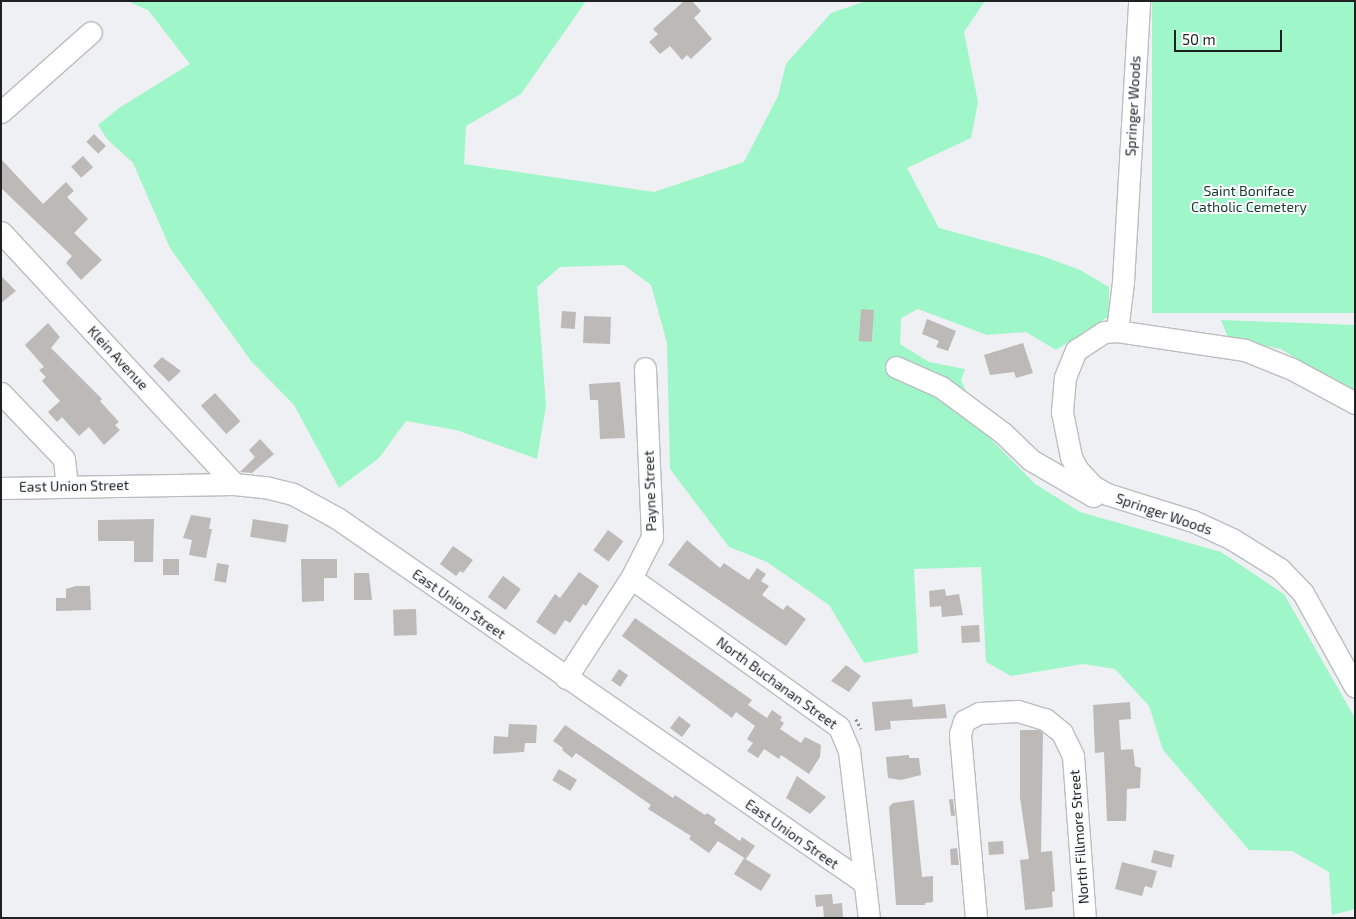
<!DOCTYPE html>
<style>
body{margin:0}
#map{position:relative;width:1356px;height:919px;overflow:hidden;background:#eef0f4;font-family:"Exo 2",sans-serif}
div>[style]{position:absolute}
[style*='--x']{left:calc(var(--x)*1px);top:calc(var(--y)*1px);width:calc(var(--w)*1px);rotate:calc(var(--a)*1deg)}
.green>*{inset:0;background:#9ff6c8;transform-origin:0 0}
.building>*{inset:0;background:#bdb9b7;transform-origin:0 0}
.path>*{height:2.5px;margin-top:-1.25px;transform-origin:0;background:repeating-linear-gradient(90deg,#898b8d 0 2.5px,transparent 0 5px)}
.roads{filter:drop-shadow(1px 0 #bbbdc1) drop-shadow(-1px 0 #bbbdc1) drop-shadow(0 1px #bbbdc1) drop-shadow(0 -1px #bbbdc1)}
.minor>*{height:21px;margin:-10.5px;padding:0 10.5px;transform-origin:10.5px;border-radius:10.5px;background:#fff}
span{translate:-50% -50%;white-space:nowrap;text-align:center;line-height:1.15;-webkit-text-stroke:4px #fcfdff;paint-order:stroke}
.street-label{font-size:14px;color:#1f2021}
.park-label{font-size:14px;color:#153c29}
.frame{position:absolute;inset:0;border:2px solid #1f2021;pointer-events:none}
.scale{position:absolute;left:1174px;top:30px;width:108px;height:22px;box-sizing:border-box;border:2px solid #1f2021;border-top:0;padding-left:6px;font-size:15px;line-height:18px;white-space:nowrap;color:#1f2021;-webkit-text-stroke:4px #fcfdff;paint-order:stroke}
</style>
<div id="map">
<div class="green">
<i style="clip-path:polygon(127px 1px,586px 1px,521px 94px,466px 126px,464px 164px,654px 192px,744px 162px,778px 96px,786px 64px,831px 13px,866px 1px,985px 1px,964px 32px,978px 102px,971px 138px,907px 168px,939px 228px,1042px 256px,1080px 270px,1109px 287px,1109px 316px,1056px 350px,1026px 332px,987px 335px,918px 309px,901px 318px,900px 344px,929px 362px,965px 369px,961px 380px,986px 434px,1035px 484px,1080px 512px,1221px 552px,1284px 594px,1355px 718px,1355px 909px,1332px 915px,1329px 872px,1292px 851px,1249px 850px,1163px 750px,1149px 706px,1115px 669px,1083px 664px,1011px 676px,986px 662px,981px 567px,914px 569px,918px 653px,864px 663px,829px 605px,767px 562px,729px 547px,670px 469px,667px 343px,651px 285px,624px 265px,560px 267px,537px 287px,546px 406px,537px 459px,456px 430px,406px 421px,379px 458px,339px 488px,294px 405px,251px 361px,170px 248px,133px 163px,107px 139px,98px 125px,119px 108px,190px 64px,148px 10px)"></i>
<i style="left:1152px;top:1px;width:203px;height:312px"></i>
<i style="clip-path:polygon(1221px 320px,1355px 325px,1355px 395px,1281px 349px,1228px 338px)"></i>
</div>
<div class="building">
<i style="clip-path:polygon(684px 1px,692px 1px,701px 11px,694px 18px,712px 39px,691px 59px,687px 55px,682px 60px,670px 46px,660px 54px,649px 42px,658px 34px,653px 29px)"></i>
<i style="left:94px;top:134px;width:17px;height:11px;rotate:45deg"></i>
<i style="left:83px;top:156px;width:15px;height:16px;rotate:48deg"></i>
<i style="clip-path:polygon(1px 159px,43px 204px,66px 182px,74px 191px,67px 197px,88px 219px,74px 233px,102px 260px,81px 280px,66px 263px,72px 256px,1px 188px)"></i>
<i style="clip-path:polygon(1px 276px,16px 291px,1px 303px)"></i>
<i style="left:861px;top:309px;width:13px;height:32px;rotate:4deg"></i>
<i style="left:562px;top:311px;width:14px;height:17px;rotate:4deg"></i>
<i style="left:584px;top:316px;width:27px;height:27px;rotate:2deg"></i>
<i style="clip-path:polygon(927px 319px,956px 331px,948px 351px,936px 347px,939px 341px,922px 334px)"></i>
<i style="clip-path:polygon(48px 323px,60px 337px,51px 348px,102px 399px,100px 401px,119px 422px,115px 425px,120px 430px,104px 445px,89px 427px,79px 436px,62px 417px,57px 422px,48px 412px,60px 401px,42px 381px,46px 377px,39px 370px,44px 367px,25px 345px)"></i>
<i style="clip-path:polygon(1023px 343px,1033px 373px,1016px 378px,1014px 372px,990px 375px,984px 355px)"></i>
<i style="clip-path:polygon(162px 357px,181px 371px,169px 382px,153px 366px)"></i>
<i style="clip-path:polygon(620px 382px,625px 438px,600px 439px,598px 400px,590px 400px,589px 384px)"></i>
<i style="left:215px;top:393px;width:38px;height:19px;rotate:48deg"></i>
<i style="clip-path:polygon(260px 439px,274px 454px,252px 473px,240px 472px,255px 457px,249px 450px)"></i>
<i style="clip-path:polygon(191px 515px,211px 518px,209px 529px,212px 529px,206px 558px,189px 555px,192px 540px,183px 538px)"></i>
<i style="clip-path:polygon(154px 519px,153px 562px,134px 562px,134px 541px,98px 541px,98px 520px)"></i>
<i style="left:253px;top:519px;width:36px;height:18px;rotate:9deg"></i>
<i style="left:608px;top:530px;width:19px;height:25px;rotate:36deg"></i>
<i style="clip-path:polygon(687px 540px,720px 568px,724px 563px,749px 580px,757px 568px,766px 574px,761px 581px,769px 586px,762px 595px,783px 610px,787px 605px,806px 619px,786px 646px,668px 565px)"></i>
<i style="clip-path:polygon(453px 546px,473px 560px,463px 573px,460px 571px,456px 576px,440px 564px)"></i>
<i style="left:163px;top:559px;width:16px;height:16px"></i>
<i style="clip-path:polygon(301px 559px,337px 559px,337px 578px,324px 578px,324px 601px,302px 602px)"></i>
<i style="left:217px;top:563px;width:12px;height:18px;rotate:9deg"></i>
<i style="clip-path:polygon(579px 572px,599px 586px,586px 606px,583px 604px,570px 623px,565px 620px,555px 635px,536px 622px,555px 594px,560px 598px)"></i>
<i style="clip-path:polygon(354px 573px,369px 573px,372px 600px,354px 600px)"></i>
<i style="left:503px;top:576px;width:22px;height:26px;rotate:36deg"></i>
<i style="clip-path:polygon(76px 586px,90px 586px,91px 610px,56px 611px,56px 598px,66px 598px,66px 589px)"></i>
<i style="clip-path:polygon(945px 589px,946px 596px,959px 594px,963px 615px,942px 617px,941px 606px,930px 607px,929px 591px)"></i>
<i style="left:416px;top:609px;width:26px;height:23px;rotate:88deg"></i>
<i style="clip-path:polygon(635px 618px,752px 700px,748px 705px,767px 718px,772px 710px,782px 717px,780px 720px,784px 723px,780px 729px,801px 743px,805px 737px,821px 745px,820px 757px,809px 774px,781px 755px,779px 759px,764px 749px,758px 758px,747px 751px,753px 743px,747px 739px,755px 726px,736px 712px,732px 718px,622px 636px)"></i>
<i style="left:979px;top:625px;width:17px;height:18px;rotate:87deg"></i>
<i style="clip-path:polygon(846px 665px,861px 676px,849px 692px,831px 681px)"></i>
<i style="left:619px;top:669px;width:11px;height:14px;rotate:34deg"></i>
<i style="clip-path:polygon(912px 699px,913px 707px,945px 704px,947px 718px,890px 721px,891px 729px,875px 731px,872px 702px)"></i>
<i style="clip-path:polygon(1130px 702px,1131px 719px,1119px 720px,1121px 750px,1133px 749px,1135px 766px,1141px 768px,1140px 788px,1127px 789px,1126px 821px,1107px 821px,1104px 752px,1095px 753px,1093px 705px)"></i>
<i style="left:679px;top:716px;width:15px;height:15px;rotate:37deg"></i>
<i style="clip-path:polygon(509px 724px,537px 725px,536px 743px,525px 743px,524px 752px,493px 754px,494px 736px,508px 737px)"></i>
<i style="clip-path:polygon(565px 725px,673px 798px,675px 795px,705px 815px,707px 813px,716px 819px,714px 823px,740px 841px,742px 837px,755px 846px,746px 859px,718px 841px,709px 853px,689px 839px,691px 836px,648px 809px,651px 805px,576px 753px,572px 758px,562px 750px,563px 748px,553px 741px)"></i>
<i style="clip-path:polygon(1020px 730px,1039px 730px,1043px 733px,1041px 852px,1052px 851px,1055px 891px,1052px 892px,1053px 907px,1025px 910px,1020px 860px,1029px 859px,1020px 798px)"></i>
<i style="clip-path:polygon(909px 755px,909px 758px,919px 758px,921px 775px,901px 780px,888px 778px,886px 757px)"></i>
<i style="left:559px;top:769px;width:21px;height:13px;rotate:31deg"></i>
<i style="clip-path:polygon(797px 776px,826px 797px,810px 814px,786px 798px)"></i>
<i style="left:953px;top:799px;width:17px;height:4px;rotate:83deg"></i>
<i style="clip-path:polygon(914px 800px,922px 877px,933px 876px,933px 902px,925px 903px,925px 905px,896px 905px,889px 807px,893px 803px)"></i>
<i style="left:1003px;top:841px;width:13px;height:15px;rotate:86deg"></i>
<i style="clip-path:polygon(957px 848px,959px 865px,951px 865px,950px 849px)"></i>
<i style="left:1154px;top:850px;width:21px;height:13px;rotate:14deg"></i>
<i style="left:744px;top:858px;width:32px;height:19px;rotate:32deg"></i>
<i style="clip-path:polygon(1122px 862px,1157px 871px,1152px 888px,1145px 886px,1142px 896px,1115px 889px)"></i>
<i style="clip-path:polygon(832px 894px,833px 904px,842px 903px,843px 918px,824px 918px,823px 906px,816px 907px,815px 895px)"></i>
</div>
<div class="path">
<i style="--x:856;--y:719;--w:11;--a:63"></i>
</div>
<div class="roads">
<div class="minor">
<i style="--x:1;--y:112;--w:120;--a:-41.6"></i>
<i style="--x:1;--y:232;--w:343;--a:47.2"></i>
<i style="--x:1117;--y:331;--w:49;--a:-83"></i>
<i style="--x:1123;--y:282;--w:281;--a:-86.7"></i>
<i style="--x:896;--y:367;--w:49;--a:24"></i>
<i style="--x:941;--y:387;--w:77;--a:36.6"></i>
<i style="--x:1003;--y:433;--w:39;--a:44"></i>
<i style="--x:1031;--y:460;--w:72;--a:30.1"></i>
<i style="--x:1;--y:393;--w:91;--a:46.3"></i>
<i style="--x:64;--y:459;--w:27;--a:84"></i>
<i style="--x:1355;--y:403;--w:72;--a:-151.6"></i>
<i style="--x:1292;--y:369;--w:51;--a:-158"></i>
<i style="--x:1245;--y:350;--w:129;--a:-171.6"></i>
<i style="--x:1117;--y:331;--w:13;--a:176"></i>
<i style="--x:1104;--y:332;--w:33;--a:147"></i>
<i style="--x:1076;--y:350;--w:29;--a:112"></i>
<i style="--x:1065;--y:377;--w:35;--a:95"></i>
<i style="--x:1062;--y:412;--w:46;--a:78.7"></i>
<i style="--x:1071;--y:457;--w:13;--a:63"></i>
<i style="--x:1077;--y:469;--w:23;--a:47"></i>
<i style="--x:1093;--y:486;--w:16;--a:30"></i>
<i style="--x:1107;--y:494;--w:90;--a:17.4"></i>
<i style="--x:1193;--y:521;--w:43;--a:24.8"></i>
<i style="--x:1232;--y:539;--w:57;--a:32"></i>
<i style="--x:1280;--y:569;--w:33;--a:46"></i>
<i style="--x:1303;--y:593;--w:107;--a:61"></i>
<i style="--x:1;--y:488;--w:233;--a:-1"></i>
<i style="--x:234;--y:484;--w:31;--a:6"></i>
<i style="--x:265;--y:487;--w:29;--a:14"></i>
<i style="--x:293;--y:494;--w:50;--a:28.6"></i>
<i style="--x:337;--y:518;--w:642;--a:34.66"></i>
<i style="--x:631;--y:578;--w:256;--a:35.6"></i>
<i style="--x:839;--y:727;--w:26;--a:67"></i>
<i style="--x:849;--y:751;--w:168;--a:83.2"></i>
<i style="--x:566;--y:678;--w:119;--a:-57"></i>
<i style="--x:631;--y:578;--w:46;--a:-62.9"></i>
<i style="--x:652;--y:537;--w:169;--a:-92.4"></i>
<i style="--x:976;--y:918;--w:185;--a:-95"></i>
<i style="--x:960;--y:734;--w:14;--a:-73"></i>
<i style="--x:964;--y:721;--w:17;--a:-28"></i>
<i style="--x:979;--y:713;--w:39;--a:-3"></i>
<i style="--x:1018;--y:711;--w:28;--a:17"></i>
<i style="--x:1045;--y:719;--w:22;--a:39"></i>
<i style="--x:1062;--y:733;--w:25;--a:64"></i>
<i style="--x:1073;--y:756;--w:162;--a:85.8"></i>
</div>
</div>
<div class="street-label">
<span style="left:1133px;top:106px;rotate:-87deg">Springer Woods</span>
<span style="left:118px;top:358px;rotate:47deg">Klein Avenue</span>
<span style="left:74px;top:486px;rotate:-1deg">East Union Street</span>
<span style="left:650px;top:491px;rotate:-92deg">Payne Street</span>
<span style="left:1164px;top:514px;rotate:19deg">Springer Woods</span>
<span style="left:459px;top:604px;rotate:35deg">East Union Street</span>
<span style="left:777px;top:683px;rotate:36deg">North Buchanan Street</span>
<span style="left:792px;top:834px;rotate:35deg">East Union Street</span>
<span style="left:1079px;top:837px;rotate:-94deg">North Fillmore Street</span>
</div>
<div class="park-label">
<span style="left:1249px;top:199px">Saint Boniface<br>Catholic Cemetery</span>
</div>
<div class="frame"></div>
<div class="scale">50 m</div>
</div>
